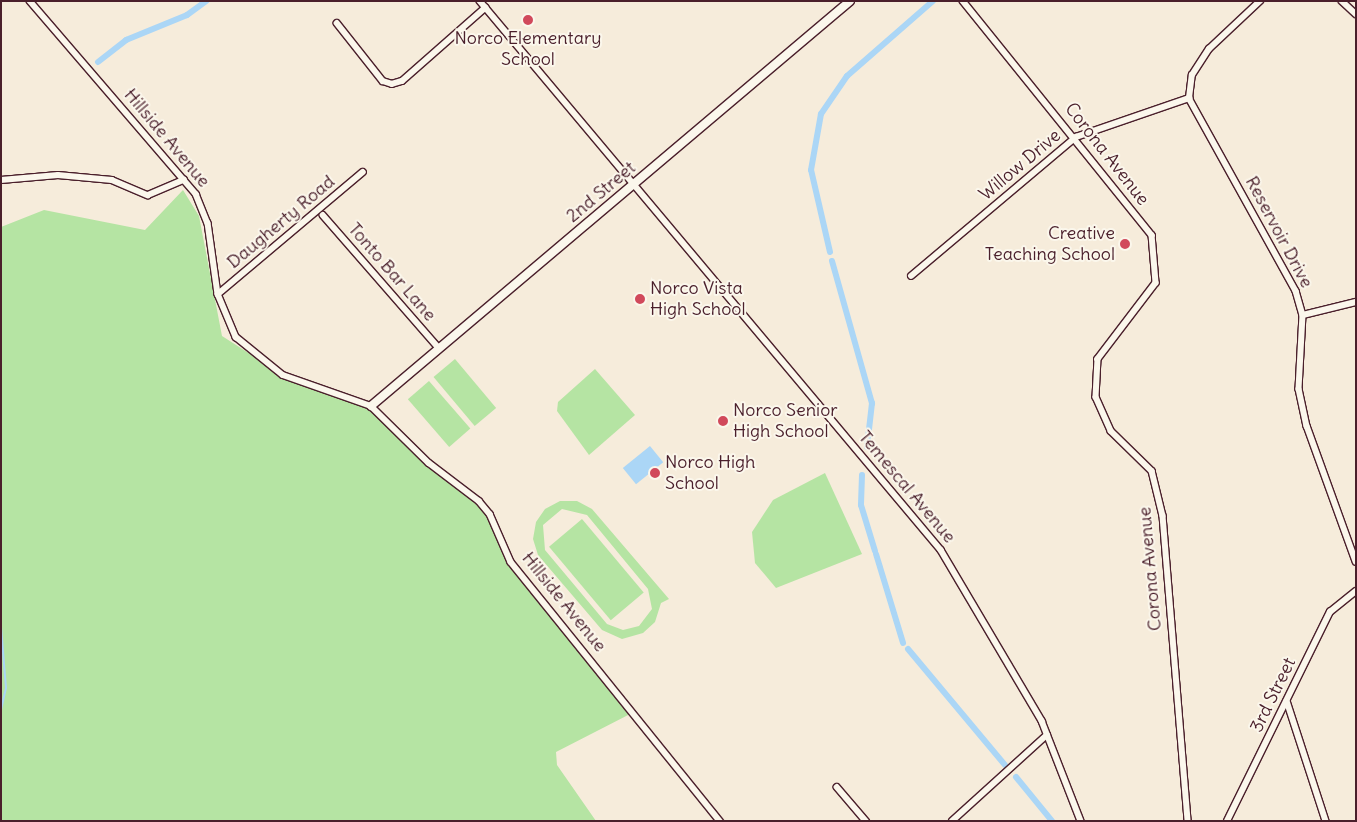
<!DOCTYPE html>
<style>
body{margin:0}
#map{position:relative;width:1357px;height:822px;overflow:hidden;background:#f6ecdb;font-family:Delius,sans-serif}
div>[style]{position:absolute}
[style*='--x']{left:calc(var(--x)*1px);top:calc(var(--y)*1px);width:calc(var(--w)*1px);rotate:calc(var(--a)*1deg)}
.green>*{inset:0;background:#b5e4a3;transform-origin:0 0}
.water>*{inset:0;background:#abd6f6;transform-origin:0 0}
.stream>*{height:2px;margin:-1px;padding:0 1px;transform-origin:1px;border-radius:1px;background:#abd6f6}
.canal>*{height:6px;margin:-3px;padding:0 3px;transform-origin:3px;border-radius:3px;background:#abd6f6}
.roads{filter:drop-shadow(1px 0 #4a1f2b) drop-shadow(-1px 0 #4a1f2b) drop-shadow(0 1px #4a1f2b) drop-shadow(0 -1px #4a1f2b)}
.street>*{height:5.5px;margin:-2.75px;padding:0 2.75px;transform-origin:2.75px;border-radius:2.75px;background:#fbf7ec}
.secondary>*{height:8px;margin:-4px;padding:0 4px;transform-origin:4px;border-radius:4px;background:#fbf7ec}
.dots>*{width:14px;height:14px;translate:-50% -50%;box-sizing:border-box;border:2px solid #fbf7ec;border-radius:50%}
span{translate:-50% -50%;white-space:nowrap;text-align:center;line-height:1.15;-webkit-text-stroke:4px #fbf7ec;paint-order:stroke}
.poi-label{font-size:18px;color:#4a1f2b}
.right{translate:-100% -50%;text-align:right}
.left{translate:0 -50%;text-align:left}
.street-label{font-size:18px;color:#4a1f2b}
.frame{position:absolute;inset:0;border:2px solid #4a1f2b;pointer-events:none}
</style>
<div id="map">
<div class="green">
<i style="clip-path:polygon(183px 190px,199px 216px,222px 336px,283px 375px,371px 406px,429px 463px,464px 487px,490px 514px,511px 562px,634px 712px,556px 752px,557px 765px,596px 821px,1px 821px,1px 227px,44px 210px,145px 230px)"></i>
<i style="left:455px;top:359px;width:64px;height:28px;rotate:50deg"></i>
<i style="clip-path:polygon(595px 369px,635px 415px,589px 455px,557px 411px,558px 402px)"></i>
<i style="left:429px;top:381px;width:63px;height:28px;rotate:49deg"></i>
<i style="clip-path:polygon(825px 473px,862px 554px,776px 588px,755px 563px,752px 532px,773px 500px)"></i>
<i style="clip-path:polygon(evenodd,560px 501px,577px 501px,592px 509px,669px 599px,661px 603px,655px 622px,643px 633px,622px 639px,602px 630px,538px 555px,533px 539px,536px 522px,545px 509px,560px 501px,562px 509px,587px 515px,648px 589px,652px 609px,639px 626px,623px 630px,607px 624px,545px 550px,543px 525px,562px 509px)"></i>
<i style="left:582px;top:519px;width:96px;height:43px;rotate:50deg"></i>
</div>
<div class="water">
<i style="left:650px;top:446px;width:21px;height:35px;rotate:51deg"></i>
</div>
<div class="stream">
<i style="--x:1;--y:627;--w:61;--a:85.3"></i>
<i style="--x:6;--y:688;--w:23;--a:103"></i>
</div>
<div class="canal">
<i style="--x:98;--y:62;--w:36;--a:-38"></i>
<i style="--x:126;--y:40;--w:66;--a:-22.3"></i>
<i style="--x:187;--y:15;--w:24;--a:-36"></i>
<i style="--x:830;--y:252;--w:84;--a:-103"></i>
<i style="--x:811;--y:170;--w:57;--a:-79.9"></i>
<i style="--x:821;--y:114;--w:46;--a:-55.6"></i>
<i style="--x:847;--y:76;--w:114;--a:-41.1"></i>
<i style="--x:832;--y:261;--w:148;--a:74.3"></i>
<i style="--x:872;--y:403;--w:44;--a:96.5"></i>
<i style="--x:862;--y:475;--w:30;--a:92"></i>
<i style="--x:861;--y:505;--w:48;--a:73.1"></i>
<i style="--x:876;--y:554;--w:93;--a:73.1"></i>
<i style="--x:908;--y:649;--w:151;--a:50.1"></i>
<i style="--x:1016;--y:777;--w:57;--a:50.7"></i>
</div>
<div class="roads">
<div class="street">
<i style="--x:30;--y:1;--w:255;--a:49.3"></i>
<i style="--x:196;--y:194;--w:31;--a:68"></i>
<i style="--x:208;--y:223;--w:72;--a:82"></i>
<i style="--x:218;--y:294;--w:47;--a:67.3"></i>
<i style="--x:236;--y:337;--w:60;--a:39"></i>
<i style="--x:283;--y:375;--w:93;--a:19.4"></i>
<i style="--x:371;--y:406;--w:81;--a:44.5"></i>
<i style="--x:429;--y:463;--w:63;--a:37.2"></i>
<i style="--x:479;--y:501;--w:17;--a:50"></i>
<i style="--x:490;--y:514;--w:52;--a:66.4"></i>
<i style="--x:511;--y:562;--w:333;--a:51.1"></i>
<i style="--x:480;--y:1;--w:717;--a:49.98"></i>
<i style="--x:941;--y:550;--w:199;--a:59.4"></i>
<i style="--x:1042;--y:721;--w:107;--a:68.7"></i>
<i style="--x:963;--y:1;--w:301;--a:51.1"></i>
<i style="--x:1152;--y:235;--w:48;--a:85.2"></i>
<i style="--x:1156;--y:283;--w:96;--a:127.3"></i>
<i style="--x:1098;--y:359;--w:38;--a:93"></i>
<i style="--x:1096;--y:397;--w:37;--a:66"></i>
<i style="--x:1111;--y:431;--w:57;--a:44.3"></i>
<i style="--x:1152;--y:471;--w:46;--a:76.3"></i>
<i style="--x:1163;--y:516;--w:306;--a:85.3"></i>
<i style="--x:1342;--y:1;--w:19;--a:43"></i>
<i style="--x:337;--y:23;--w:74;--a:51.6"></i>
<i style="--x:383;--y:81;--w:9;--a:18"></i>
<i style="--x:392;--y:84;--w:10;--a:-17"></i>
<i style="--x:402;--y:81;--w:111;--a:-41.3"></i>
<i style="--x:1189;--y:98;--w:221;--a:61"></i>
<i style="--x:1296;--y:291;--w:25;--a:74"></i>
<i style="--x:1303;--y:315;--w:74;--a:93.1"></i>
<i style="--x:1299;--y:389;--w:38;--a:78"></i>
<i style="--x:1307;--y:426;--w:144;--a:70.1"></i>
<i style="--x:1189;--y:98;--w:23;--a:-83"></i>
<i style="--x:1192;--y:75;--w:31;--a:-57"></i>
<i style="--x:1209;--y:49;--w:70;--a:-43.3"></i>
<i style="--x:1;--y:180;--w:57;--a:-5"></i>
<i style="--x:58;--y:175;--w:54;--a:5.3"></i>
<i style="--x:112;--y:180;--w:39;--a:23"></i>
<i style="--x:148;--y:195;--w:39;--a:-23"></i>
<i style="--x:323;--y:215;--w:176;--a:48.9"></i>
<i style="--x:911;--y:276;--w:216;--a:-40.1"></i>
<i style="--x:1076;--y:137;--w:120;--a:-19"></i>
<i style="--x:218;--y:294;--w:189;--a:-40.1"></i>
<i style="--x:1303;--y:315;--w:55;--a:-13.8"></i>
<i style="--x:1287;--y:701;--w:126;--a:72"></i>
<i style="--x:837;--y:787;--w:45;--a:49.5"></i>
<i style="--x:952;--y:821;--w:128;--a:-42.2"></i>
<i style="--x:1227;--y:821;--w:233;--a:-63.8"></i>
<i style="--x:1330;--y:612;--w:33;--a:-39"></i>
</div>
<div class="secondary">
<i style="--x:371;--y:406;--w:627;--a:-40.21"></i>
</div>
</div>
<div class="dots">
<i style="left:528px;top:20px;background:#d1495b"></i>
<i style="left:1125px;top:244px;background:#d1495b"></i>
<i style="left:640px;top:299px;background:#d1495b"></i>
<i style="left:723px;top:421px;background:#d1495b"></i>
<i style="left:655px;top:473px;background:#d1495b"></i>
</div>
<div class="poi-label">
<span style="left:528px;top:49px">Norco Elementary<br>School</span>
<span class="right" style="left:1115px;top:244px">Creative<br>Teaching School</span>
<span class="left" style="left:650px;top:299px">Norco Vista<br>High School</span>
<span class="left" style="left:733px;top:421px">Norco Senior<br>High School</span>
<span class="left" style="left:665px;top:473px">Norco High<br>School</span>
</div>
<div class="street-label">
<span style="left:167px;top:138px;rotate:50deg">Hillside Avenue</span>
<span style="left:1107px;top:154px;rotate:52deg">Corona Avenue</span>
<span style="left:1020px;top:165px;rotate:-40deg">Willow Drive</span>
<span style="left:601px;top:192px;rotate:-40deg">2nd Street</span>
<span style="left:281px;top:222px;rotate:-40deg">Daugherty Road</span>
<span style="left:1279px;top:232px;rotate:62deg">Reservoir Drive</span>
<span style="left:392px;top:272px;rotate:49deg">Tonto Bar Lane</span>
<span style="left:907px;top:487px;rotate:50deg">Temescal Avenue</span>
<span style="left:1150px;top:569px;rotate:-95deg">Corona Avenue</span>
<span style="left:564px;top:602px;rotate:51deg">Hillside Avenue</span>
<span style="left:1273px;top:695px;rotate:-64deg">3rd Street</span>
</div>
<div class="frame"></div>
</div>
